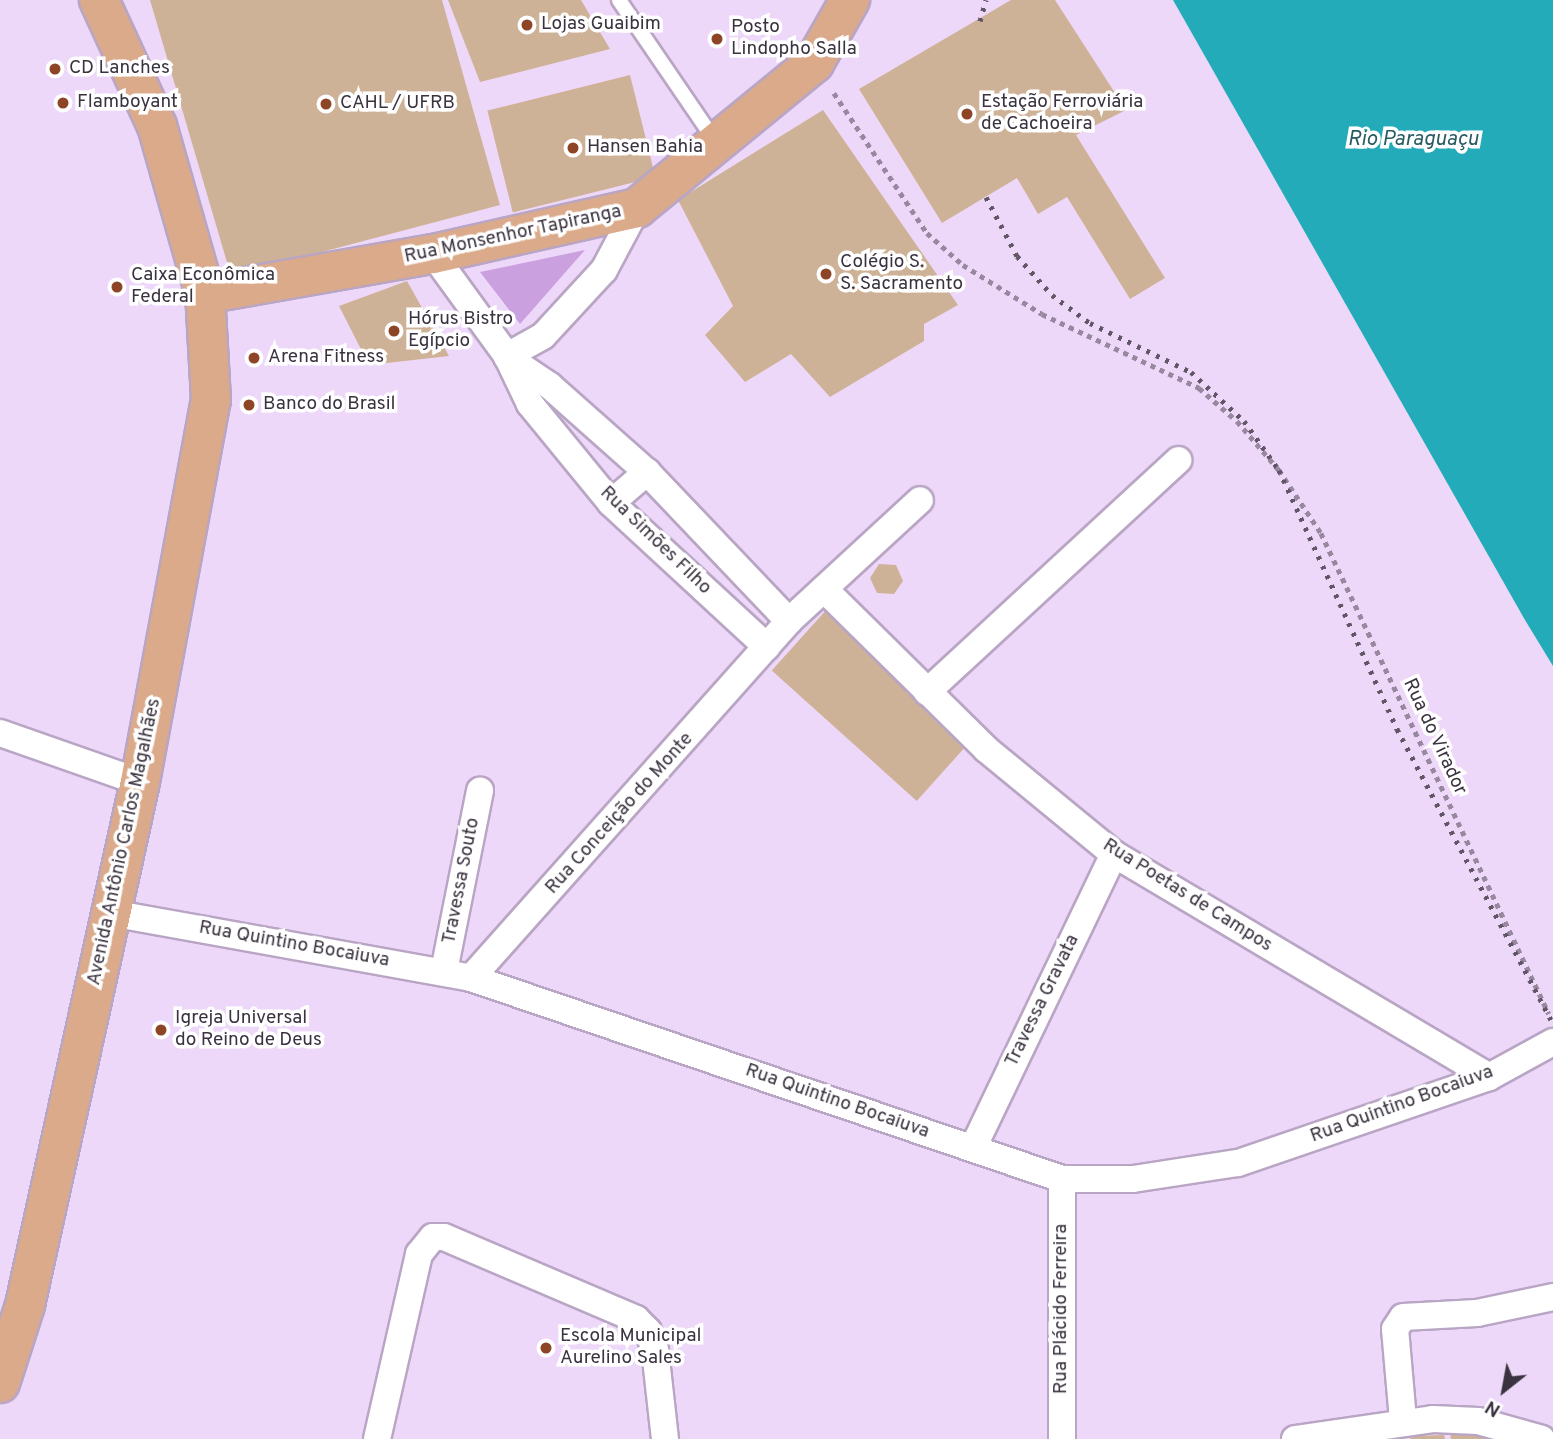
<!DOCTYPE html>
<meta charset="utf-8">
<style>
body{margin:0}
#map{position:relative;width:1553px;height:1439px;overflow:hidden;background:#eed8f9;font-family:Overpass,sans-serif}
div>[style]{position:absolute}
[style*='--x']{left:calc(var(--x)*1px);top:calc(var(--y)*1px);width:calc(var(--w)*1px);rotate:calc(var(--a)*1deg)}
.green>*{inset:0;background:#caa1de}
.water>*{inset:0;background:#24abb9}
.building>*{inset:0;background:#ceb297;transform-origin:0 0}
.path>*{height:4.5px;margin-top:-2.25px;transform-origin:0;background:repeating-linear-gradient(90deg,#97889f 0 5px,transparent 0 10px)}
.roads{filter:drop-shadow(2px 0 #b9a5c4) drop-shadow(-2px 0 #b9a5c4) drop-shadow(0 2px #b9a5c4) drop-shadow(0 -2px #b9a5c4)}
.lane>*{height:14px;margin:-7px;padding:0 7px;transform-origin:7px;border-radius:7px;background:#fff}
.street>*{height:26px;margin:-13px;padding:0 13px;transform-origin:13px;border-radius:13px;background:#fff}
.primary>*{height:38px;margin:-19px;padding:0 19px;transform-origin:19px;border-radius:19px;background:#daaa8a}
.rail>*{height:5px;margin-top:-2.5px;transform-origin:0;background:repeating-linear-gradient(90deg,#615667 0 3.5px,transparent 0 10.5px)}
.dots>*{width:19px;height:19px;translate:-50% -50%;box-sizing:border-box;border:4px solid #fff;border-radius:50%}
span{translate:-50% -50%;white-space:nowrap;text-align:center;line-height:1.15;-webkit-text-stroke:7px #fff;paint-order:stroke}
.poi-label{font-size:19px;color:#3a323f}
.left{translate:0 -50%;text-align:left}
.street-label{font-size:19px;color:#3a323f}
.water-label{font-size:21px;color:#285b62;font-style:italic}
.north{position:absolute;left:1469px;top:1355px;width:70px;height:70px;-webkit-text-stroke:5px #fff;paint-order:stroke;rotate:211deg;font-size:19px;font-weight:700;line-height:28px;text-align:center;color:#3a323f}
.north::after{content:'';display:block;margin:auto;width:24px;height:32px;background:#3a323f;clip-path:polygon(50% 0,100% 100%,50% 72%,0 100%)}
</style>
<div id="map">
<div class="green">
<i style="clip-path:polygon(585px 250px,520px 324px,480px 272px)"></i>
</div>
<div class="water">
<i style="clip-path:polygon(1173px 0,1553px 0,1553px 666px,1525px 620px)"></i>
</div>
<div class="building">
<i style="clip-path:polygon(150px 0,442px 0,500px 205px,231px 276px)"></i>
<i style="clip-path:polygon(448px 0,581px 0,610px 49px,480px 82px)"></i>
<i style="clip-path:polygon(1011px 0,1055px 0,1126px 110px,1076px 135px,1165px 278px,1130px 299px,1067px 197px,1038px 214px,1017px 178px,942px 223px,859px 89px)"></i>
<i style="left:630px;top:75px;width:105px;height:147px;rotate:76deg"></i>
<i style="clip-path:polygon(823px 110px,958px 305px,924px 324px,924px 341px,830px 397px,791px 354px,745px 382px,705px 335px,733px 306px,678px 200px)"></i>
<i style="clip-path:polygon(407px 281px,449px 356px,369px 365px,339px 306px)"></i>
<i style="clip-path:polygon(879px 564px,896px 565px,903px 581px,894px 594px,877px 593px,870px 578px)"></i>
<i style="left:828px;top:608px;width:195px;height:84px;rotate:42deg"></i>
<i style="clip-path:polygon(1483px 1431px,1484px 1439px,1451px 1439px,1450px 1432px)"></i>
<i style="clip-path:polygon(1444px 1435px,1445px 1439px,1409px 1439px,1416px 1436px)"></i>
</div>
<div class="path">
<i style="--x:834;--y:93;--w:168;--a:56.4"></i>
<i style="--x:927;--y:233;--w:48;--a:41.6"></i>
<i style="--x:963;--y:265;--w:93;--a:31.8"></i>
<i style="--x:1042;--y:314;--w:174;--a:25.2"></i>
<i style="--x:1199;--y:388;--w:50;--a:41"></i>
<i style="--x:1237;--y:421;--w:65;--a:49.4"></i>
<i style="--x:1279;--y:470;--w:76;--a:56.3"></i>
<i style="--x:1321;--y:533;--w:532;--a:64.64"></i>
</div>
<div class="roads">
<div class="lane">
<i style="--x:619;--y:0;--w:172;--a:55.7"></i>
</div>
<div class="street">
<i style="--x:433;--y:254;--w:126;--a:54"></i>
<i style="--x:507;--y:356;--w:53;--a:64.4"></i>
<i style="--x:530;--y:404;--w:128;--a:50.7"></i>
<i style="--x:611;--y:503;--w:212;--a:42.7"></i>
<i style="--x:507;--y:356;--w:41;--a:-29.1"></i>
<i style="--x:543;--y:336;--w:90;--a:-47.3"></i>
<i style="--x:604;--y:270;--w:70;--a:-62"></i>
<i style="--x:507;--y:357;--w:52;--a:34"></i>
<i style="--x:550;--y:386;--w:130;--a:41.6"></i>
<i style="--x:647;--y:472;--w:206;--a:46.4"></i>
<i style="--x:611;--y:503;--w:48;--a:-40.7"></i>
<i style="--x:824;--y:589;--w:228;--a:44.6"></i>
<i style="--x:986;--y:749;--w:166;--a:39.4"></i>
<i style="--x:1114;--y:854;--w:436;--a:30.7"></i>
<i style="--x:927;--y:692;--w:342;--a:-42.7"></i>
<i style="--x:0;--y:733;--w:148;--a:19.3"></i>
<i style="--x:111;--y:913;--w:366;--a:10.2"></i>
<i style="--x:471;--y:978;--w:624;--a:18.78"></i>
<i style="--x:1062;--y:1179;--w:71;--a:0"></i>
<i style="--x:1133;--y:1179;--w:106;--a:-8.7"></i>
<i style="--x:1238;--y:1163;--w:265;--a:-18.9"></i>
<i style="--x:1489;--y:1077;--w:73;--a:-28.7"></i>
<i style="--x:444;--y:971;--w:184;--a:-78.7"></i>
<i style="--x:471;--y:978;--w:478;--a:-48.3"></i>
<i style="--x:789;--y:621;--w:178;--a:-42.7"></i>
<i style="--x:973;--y:1148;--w:326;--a:-64.4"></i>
<i style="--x:1403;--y:1420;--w:91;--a:-95"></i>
<i style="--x:1395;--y:1329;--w:14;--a:-56"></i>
<i style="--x:1403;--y:1317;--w:74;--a:-3.1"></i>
<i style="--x:1477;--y:1313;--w:78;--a:-11.9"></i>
<i style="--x:377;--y:1439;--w:190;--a:-77.2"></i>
<i style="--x:419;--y:1254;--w:22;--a:-51"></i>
<i style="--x:433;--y:1237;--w:11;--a:0"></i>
<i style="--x:444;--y:1237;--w:209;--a:23.1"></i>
<i style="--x:636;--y:1319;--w:17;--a:45"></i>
<i style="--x:648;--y:1331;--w:20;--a:70"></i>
<i style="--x:655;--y:1350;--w:90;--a:83.6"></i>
<i style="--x:1062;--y:1439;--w:260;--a:-90"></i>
<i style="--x:1295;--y:1439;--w:139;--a:-8.2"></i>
<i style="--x:1433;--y:1419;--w:45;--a:2.5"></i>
<i style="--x:1478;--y:1421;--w:66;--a:15.7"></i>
</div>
<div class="primary">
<i style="--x:205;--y:294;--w:231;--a:-10"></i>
<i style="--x:433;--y:254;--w:209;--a:-12.7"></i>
<i style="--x:637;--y:208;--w:229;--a:-39.3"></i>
<i style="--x:814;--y:63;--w:73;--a:-60.3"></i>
<i style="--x:0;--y:1383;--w:82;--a:-72.2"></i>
<i style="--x:25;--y:1305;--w:535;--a:-77.6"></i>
<i style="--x:140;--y:782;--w:389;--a:-79.5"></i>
<i style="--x:211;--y:400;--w:106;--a:-93.2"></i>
<i style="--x:205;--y:294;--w:175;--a:-105.9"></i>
<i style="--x:157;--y:126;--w:139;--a:-114.7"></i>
</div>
</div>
<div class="rail">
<i style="--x:980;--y:21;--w:22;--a:-74"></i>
<i style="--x:986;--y:197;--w:67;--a:62.3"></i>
<i style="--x:1017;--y:256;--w:52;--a:48.1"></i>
<i style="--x:1052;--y:295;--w:47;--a:36.4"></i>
<i style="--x:1090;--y:323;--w:112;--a:25.9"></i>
<i style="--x:1191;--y:372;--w:72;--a:42.8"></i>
<i style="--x:1244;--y:421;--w:60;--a:54.5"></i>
<i style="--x:1279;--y:470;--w:285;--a:65.5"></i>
<i style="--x:1397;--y:729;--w:334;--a:62.1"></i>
</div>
<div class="dots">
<i style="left:527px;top:25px;background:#8e4526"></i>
<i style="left:717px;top:39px;background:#8e4526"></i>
<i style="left:55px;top:69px;background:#8e4526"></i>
<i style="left:63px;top:103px;background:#8e4526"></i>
<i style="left:326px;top:104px;background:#8e4526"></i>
<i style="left:967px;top:114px;background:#8e4526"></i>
<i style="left:573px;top:148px;background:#8e4526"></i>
<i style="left:826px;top:274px;background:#8e4526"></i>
<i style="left:117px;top:287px;background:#8e4526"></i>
<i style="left:394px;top:331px;background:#8e4526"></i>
<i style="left:254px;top:358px;background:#8e4526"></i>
<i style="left:249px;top:405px;background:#8e4526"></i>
<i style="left:161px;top:1030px;background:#8e4526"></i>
<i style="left:546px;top:1348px;background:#8e4526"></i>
</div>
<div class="poi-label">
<span class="left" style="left:541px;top:25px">Lojas Guaibim</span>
<span class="left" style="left:731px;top:39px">Posto<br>Lindopho Salla</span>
<span class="left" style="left:69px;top:69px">CD Lanches</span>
<span class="left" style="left:77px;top:103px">Flamboyant</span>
<span class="left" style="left:981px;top:114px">Estação Ferroviária<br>de Cachoeira</span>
<span class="left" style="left:340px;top:104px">CAHL / UFRB</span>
<span class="left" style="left:587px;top:148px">Hansen Bahia</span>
<span class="left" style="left:840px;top:274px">Colégio S.<br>S. Sacramento</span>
<span class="left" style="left:131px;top:287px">Caixa Econômica<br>Federal</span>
<span class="left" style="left:408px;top:331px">Hórus Bistro<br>Egípcio</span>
<span class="left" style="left:268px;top:358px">Arena Fitness</span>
<span class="left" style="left:263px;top:405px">Banco do Brasil</span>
<span class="left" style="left:175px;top:1030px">Igreja Universal<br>do Reino de Deus</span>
<span class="left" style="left:560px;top:1348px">Escola Municipal<br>Aurelino Sales</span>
</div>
<div class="street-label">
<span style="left:513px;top:235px;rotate:-12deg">Rua Monsenhor Tapiranga</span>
<span style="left:655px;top:541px;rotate:44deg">Rua Simões Filho</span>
<span style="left:1434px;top:737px;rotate:65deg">Rua do Virador</span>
<span style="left:620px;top:814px;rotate:-48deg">Rua Conceição do Monte</span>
<span style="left:125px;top:842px;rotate:-78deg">Avenida Antônio Carlos Magalhães</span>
<span style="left:462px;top:881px;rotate:-79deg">Travessa Souto</span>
<span style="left:1187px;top:896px;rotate:32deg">Rua Poetas de Campos</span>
<span style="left:294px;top:945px;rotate:10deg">Rua Quintino Bocaiuva</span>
<span style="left:1043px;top:1001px;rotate:-64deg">Travessa Gravata</span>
<span style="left:837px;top:1102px;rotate:19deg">Rua Quintino Bocaiuva</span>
<span style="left:1402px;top:1105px;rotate:-20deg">Rua Quintino Bocaiuva</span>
<span style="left:1062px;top:1309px;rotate:-90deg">Rua Plácido Ferreira</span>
</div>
<div class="water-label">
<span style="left:1413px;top:140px">Rio Paraguaçu</span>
</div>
<div class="north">N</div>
</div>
